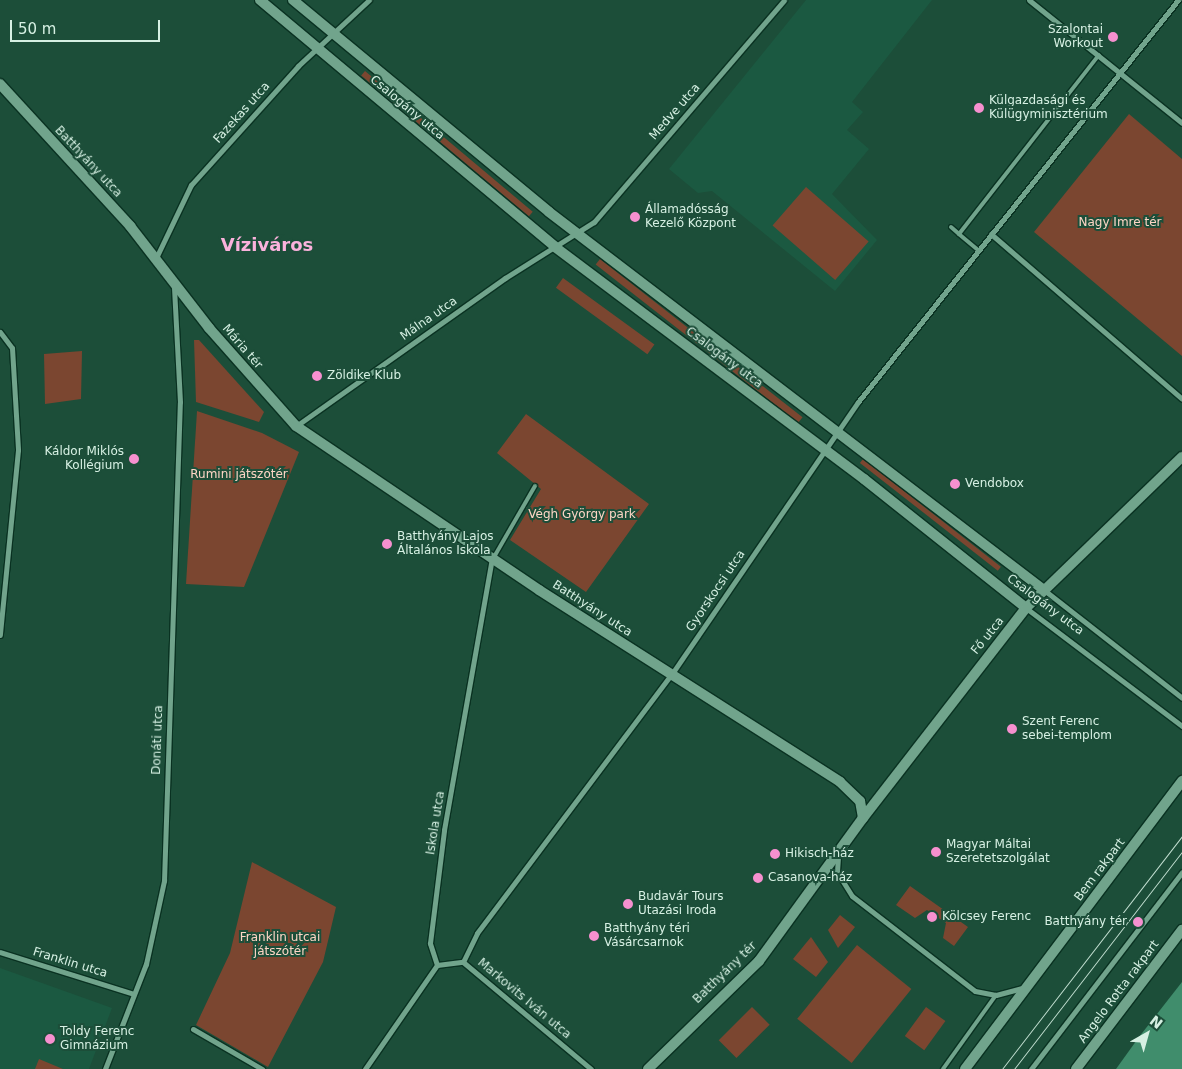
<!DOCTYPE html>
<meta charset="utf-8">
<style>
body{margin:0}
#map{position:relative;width:1182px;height:1069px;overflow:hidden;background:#1c4e39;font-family:"DejaVu Sans",sans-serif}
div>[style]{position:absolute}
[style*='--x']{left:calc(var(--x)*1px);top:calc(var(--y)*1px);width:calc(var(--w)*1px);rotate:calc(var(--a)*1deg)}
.built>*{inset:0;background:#1b5941}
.green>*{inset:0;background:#7b4630;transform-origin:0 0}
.water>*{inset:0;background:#408d6c}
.roads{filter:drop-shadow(1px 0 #0a3222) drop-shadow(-1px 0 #0a3222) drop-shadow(0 1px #0a3222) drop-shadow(0 -1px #0a3222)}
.lane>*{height:4px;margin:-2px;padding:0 2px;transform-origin:2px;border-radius:2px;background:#71a48c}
.street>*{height:5px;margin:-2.5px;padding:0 2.5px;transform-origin:2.5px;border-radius:2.5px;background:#71a48c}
.secondary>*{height:10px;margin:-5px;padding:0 5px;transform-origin:5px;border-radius:5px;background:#71a48c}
.tram>*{height:1px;margin:-0.5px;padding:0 0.5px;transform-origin:0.5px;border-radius:0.5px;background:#c0ddcf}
.dots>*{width:14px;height:14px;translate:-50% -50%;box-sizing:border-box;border:2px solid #1c4e39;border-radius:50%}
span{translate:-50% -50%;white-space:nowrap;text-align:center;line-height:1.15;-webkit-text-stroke:4px #1c4e39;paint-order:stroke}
.poi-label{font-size:12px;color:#d6f0e3}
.right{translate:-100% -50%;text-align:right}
.left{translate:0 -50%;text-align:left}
.street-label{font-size:12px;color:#d6f0e3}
.park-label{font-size:12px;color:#fdd5c5}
.district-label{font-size:18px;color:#fab2dc;font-weight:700}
.north{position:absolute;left:1122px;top:1009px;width:50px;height:50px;-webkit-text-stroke:4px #1c4e39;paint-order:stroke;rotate:38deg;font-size:14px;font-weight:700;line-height:20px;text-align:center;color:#d6f0e3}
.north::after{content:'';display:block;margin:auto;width:18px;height:22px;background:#d6f0e3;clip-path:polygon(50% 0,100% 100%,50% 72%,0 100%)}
.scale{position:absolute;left:10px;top:20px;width:150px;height:22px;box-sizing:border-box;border:2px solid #d6f0e3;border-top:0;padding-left:6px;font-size:15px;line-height:18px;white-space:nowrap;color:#d6f0e3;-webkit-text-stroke:4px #1c4e39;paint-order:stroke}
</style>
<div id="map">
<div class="built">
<i style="clip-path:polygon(806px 0,932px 0,852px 102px,863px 112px,847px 130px,869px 149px,832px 194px,877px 240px,835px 291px,712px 191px,698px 193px,669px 169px)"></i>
<i style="clip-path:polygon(0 968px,112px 1008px,89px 1069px,0 1069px)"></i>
</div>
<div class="green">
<i style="left:365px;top:71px;width:219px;height:6px;rotate:40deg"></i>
<i style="clip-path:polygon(1129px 114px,1182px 159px,1182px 356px,1034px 232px)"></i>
<i style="left:806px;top:187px;width:83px;height:51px;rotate:41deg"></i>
<i style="left:600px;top:259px;width:257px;height:7px;rotate:38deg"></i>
<i style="left:563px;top:278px;width:113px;height:12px;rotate:36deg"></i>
<i style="clip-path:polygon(194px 340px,199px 340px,264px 412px,259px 422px,196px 402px)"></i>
<i style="clip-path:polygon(82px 351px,81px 399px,45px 404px,44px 354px)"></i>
<i style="clip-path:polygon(197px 411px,262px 433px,299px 452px,244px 587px,186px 584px)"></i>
<i style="clip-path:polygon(526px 414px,649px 504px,586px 592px,510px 540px,541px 489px,497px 453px)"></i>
<i style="left:863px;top:459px;width:175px;height:5px;rotate:38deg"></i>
<i style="clip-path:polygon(252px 862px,336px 907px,323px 962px,268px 1067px,196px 1025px,230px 953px)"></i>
<i style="clip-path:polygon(910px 886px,968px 927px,954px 946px,943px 938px,946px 923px,927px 910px,915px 918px,896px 905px)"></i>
<i style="clip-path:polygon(840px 915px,855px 927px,838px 948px,828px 930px)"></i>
<i style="clip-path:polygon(811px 937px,828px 962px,816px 977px,793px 959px)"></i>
<i style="left:857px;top:945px;width:70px;height:95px;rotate:39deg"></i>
<i style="left:752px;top:1007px;width:25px;height:47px;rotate:45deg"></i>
<i style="left:926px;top:1007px;width:24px;height:36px;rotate:36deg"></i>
<i style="clip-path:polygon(39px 1059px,63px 1069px,35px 1069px)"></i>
</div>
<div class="water">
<i style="clip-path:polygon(1182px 982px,1182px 1069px,1116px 1069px,1139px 1037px)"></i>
</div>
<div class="roads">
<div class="lane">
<i style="--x:951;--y:227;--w:11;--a:41"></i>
<i style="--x:978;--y:250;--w:25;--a:-140"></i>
<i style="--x:959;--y:234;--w:227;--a:-52"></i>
<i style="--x:494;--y:557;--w:82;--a:-60"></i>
<i style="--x:943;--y:1069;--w:91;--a:-54.4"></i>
</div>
<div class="street">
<i style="--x:1029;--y:0;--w:196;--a:38.8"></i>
<i style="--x:991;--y:234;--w:252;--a:40.8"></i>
<i style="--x:156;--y:258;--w:81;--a:-64.4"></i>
<i style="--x:191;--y:185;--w:160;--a:-48"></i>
<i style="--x:298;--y:66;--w:97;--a:-42.9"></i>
<i style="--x:0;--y:332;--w:20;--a:53"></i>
<i style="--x:12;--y:348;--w:102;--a:86.6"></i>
<i style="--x:18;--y:450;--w:186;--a:95.6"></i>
<i style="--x:296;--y:426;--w:256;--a:-35.3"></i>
<i style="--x:505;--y:278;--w:105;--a:-32.2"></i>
<i style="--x:594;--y:222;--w:292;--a:-49.4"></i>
<i style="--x:1044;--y:590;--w:175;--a:38"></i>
<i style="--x:1026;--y:608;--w:196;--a:37.1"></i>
<i style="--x:838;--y:857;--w:15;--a:94"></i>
<i style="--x:837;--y:872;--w:28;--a:58"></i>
<i style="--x:852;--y:896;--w:155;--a:37.7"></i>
<i style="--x:975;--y:991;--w:21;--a:11"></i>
<i style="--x:996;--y:995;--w:30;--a:-15"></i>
<i style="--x:0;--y:952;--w:140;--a:17.4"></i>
<i style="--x:463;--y:962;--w:32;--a:-64"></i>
<i style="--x:477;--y:933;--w:323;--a:-53.1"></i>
<i style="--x:671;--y:675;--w:331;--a:-55.6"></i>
<i style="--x:858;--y:402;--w:514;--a:-51.48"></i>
<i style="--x:437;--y:965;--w:23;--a:-108"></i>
<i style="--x:430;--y:943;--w:114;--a:-82.9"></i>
<i style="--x:444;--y:830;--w:275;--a:-80"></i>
<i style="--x:437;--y:965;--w:26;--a:-7"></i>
<i style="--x:463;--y:962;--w:167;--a:39.9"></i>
<i style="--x:193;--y:1029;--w:80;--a:30.1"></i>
<i style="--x:105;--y:1069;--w:113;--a:-68.7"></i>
<i style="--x:146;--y:964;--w:85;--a:-77.8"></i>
<i style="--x:164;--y:881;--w:479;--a:-88.1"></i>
<i style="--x:180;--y:402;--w:115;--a:-93"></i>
<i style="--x:365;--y:1069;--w:126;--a:-55.3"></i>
<i style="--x:1031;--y:1069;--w:248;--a:-52.5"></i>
</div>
<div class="secondary">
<i style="--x:260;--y:0;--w:385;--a:39.9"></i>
<i style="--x:555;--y:247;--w:386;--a:36.9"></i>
<i style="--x:864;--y:479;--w:207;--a:38.5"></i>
<i style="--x:293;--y:0;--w:332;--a:39.6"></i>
<i style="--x:549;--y:212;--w:623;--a:37.37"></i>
<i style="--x:0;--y:84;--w:193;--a:47.5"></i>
<i style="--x:130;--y:226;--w:129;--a:52.2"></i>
<i style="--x:209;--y:328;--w:131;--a:48.4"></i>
<i style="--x:296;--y:426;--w:293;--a:34"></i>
<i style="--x:539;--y:590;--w:357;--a:32.5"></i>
<i style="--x:840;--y:782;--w:28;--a:44"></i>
<i style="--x:860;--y:801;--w:17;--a:80"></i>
<i style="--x:648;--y:1069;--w:155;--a:-44.2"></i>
<i style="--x:759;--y:961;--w:177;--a:-54"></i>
<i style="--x:863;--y:818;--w:266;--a:-52.2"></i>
<i style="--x:1026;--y:608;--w:217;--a:-44.1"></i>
<i style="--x:965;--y:1069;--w:361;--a:-53"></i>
<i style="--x:1076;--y:1069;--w:175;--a:-52.7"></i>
</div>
</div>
<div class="tram">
<i style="--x:1002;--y:1069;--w:294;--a:-52.3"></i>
<i style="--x:1014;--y:1069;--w:274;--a:-52.3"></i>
</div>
<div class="dots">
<i style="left:1113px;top:37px;background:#f690cf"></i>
<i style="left:979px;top:108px;background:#f690cf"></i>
<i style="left:635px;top:217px;background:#f690cf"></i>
<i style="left:317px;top:376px;background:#f690cf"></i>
<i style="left:134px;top:459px;background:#f690cf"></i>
<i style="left:955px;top:484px;background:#f690cf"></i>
<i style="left:387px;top:544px;background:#f690cf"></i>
<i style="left:1012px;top:729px;background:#f690cf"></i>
<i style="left:936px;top:852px;background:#f690cf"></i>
<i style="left:775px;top:854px;background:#f690cf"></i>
<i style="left:758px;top:878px;background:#f690cf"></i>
<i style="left:628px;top:904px;background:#f690cf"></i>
<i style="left:932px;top:917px;background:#f690cf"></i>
<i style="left:1138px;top:922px;background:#f690cf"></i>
<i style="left:594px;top:936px;background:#f690cf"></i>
<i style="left:50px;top:1039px;background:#f690cf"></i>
</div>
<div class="poi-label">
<span class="right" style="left:1103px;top:37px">Szalontai<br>Workout</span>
<span class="left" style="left:989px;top:108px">Külgazdasági és<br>Külügyminisztérium</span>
<span class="left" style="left:645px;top:217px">Államadósság<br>Kezelő Központ</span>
<span class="left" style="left:327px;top:376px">Zöldike Klub</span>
<span class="right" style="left:124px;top:459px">Káldor Miklós<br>Kollégium</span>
<span class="left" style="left:965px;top:484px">Vendobox</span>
<span class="left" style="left:397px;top:544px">Batthyány Lajos<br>Általános Iskola</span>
<span class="left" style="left:1022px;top:729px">Szent Ferenc<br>sebei-templom</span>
<span class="left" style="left:946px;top:852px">Magyar Máltai<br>Szeretetszolgálat</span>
<span class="left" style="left:785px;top:854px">Hikisch-ház</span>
<span class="left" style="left:768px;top:878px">Casanova-ház</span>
<span class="left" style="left:638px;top:904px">Budavár Tours<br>Utazási Iroda</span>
<span class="left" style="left:942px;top:917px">Kölcsey Ferenc</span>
<span class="right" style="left:1127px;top:922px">Batthyány tér</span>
<span class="left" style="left:604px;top:936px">Batthyány téri<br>Vásárcsarnok</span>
<span class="left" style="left:60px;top:1039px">Toldy Ferenc<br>Gimnázium</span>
</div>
<div class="street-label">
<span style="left:407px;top:108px;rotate:40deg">Csalogány utca</span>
<span style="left:675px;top:112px;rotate:-49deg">Medve utca</span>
<span style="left:242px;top:113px;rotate:-48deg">Fazekas utca</span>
<span style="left:88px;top:162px;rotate:47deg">Batthyány utca</span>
<span style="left:429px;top:319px;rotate:-35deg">Málna utca</span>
<span style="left:242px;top:347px;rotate:49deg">Mária tér</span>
<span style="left:724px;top:358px;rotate:37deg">Csalogány utca</span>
<span style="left:716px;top:591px;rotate:-56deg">Gyorskocsi utca</span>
<span style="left:1045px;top:605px;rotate:37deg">Csalogány utca</span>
<span style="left:592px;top:609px;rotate:33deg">Batthyány utca</span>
<span style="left:988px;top:636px;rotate:-51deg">Fő utca</span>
<span style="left:158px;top:740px;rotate:-88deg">Donáti utca</span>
<span style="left:436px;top:823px;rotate:-81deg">Iskola utca</span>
<span style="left:1100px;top:870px;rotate:-53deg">Bem rakpart</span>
<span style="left:70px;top:963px;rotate:17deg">Franklin utca</span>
<span style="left:725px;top:973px;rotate:-44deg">Batthyány tér</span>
<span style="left:1119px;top:992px;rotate:-53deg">Angelo Rotta rakpart</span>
<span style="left:524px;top:999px;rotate:40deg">Markovits Iván utca</span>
</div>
<div class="park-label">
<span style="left:1120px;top:223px">Nagy Imre tér</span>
<span style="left:239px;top:475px">Rumini játszótér</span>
<span style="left:582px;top:515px">Végh György park</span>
<span style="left:280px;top:945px">Franklin utcai<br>játszótér</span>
</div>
<div class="district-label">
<span style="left:267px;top:245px">Víziváros</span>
</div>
<div class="north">N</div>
<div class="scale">50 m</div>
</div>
